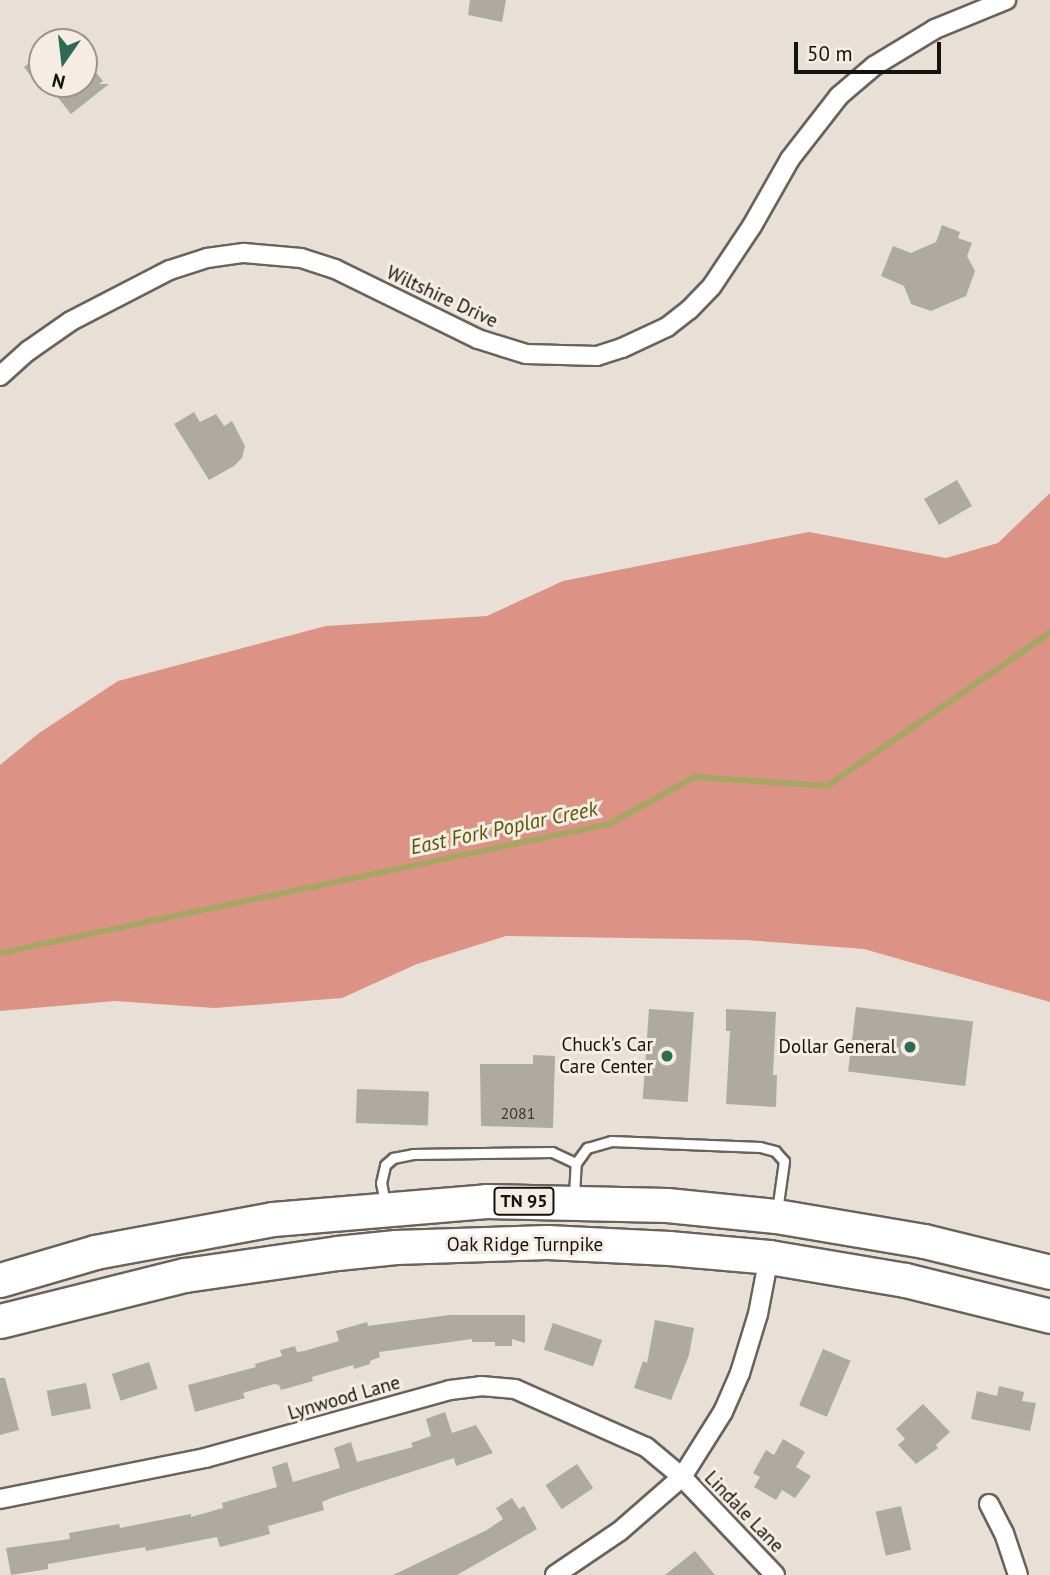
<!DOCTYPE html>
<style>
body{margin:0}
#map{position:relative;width:1050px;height:1575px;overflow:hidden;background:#e8dfd6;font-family:"PT Sans",sans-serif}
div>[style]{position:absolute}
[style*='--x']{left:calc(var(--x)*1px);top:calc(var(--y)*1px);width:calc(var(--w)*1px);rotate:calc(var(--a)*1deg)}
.forest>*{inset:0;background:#dc9385}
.stream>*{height:6px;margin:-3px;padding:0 3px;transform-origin:3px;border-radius:3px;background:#a6a762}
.building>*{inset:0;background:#aeaa9f;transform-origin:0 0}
.roads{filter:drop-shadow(2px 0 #6a635a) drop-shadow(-2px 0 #6a635a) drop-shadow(0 2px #6a635a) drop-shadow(0 -2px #6a635a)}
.lane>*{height:9px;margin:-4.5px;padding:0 4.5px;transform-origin:4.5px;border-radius:4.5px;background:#fff}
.street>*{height:18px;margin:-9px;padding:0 9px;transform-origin:9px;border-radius:9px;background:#fff}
.highway>*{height:33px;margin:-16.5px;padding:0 16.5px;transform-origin:16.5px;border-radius:16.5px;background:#fff}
.dots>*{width:19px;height:19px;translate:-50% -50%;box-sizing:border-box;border:4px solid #f5ede3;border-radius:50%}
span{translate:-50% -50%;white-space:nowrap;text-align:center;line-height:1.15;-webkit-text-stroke:6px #f5ede3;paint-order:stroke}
.number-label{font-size:16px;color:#3b3833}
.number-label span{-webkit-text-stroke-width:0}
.shield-label span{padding:2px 5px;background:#f5ede3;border:2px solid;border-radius:5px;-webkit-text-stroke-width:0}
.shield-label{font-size:18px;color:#15120f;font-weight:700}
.street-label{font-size:19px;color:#15120f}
.poi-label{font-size:19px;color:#15120f}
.right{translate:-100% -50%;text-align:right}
.water-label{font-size:21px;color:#595800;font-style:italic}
.north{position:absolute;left:28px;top:28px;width:70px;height:70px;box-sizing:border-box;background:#f5ede3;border:2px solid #9b958e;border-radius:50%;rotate:194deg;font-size:19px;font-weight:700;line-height:28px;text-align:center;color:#15120f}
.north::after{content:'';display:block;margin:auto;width:24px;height:32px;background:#2e6a55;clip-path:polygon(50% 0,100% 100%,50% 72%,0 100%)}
.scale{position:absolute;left:794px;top:42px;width:147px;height:32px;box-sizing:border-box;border:4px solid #15120f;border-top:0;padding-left:9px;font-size:21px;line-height:24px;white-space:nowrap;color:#15120f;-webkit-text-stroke:5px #f5ede3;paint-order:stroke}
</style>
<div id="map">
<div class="forest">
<i style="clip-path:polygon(1050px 493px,1050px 1002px,864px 949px,746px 940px,506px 936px,417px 964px,342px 998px,214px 1008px,115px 1001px,0 1011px,0 765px,39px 733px,118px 681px,326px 626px,487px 616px,563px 581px,809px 532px,946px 558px,998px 543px)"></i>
</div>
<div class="stream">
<i style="--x:0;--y:953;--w:623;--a:-11.96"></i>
<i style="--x:609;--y:824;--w:98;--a:-28.7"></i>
<i style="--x:695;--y:777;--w:132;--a:3.9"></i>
<i style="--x:827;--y:786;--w:270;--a:-34.5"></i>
</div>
<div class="building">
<i style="clip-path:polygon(470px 0,506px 0,502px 22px,468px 15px)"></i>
<i style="clip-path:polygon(42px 53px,42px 91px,24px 67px)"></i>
<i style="clip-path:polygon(84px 58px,103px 81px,99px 84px,109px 84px,71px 114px,47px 84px,84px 84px)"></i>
<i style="clip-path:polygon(942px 225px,960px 232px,958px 238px,972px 243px,967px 256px,975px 271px,966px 296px,931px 311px,911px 304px,904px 286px,881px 276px,893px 246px,911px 253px,936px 242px)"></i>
<i style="clip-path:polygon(194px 412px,200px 422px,216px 414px,224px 426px,232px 421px,245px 446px,242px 458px,234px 466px,209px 480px,174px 424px)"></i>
<i style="left:957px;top:480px;width:30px;height:38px;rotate:60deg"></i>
<i style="left:856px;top:1007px;width:118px;height:65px;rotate:7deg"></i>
<i style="left:649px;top:1009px;width:45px;height:90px;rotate:4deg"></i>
<i style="clip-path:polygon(726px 1009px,776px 1012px,773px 1075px,777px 1075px,776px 1107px,726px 1104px,730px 1031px,726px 1031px)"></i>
<i style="clip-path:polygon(533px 1055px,555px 1056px,553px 1128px,481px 1126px,480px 1064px,533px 1064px)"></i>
<i style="left:357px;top:1089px;width:72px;height:34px;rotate:2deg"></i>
<i style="clip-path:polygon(449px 1315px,525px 1315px,525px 1343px,512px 1339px,512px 1346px,495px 1346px,495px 1342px,472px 1342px,472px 1339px,379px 1352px,380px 1357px,370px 1361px,370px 1364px,354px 1369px,353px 1365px,312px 1377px,313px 1381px,281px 1390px,279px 1385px,274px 1384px,243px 1393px,245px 1398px,195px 1412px,188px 1385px,256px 1367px,255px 1364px,282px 1356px,280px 1350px,295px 1346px,297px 1352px,304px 1351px,339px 1341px,336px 1331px,367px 1322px,368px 1326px)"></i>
<i style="clip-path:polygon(655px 1320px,694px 1328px,689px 1355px,671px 1400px,634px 1388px,643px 1361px,647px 1363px)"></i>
<i style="left:553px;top:1323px;width:52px;height:28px;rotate:19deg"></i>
<i style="left:823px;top:1349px;width:30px;height:61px;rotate:23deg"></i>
<i style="left:149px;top:1362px;width:28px;height:39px;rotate:72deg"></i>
<i style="clip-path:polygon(0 1378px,5px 1378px,19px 1430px,0 1435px)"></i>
<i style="left:86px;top:1383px;width:26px;height:40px;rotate:79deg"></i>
<i style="clip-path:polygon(999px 1386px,1024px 1392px,1022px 1401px,1036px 1403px,1030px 1431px,971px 1419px,977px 1391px,997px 1396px)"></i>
<i style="clip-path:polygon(923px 1404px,950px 1432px,936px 1445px,938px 1448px,916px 1464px,898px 1445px,905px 1439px,896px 1429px)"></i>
<i style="clip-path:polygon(445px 1412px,452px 1433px,476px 1425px,493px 1453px,456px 1466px,454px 1458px,331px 1498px,322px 1502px,324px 1510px,268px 1526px,270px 1534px,220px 1547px,217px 1537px,146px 1551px,145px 1547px,48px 1564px,48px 1569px,11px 1575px,6px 1548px,70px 1539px,69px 1533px,119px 1524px,120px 1528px,191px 1514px,191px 1517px,223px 1508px,222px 1503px,277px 1487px,272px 1467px,287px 1462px,293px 1482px,340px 1468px,334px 1448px,351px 1442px,357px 1462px,413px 1447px,411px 1443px,431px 1436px,426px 1419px)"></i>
<i style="clip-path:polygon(783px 1439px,805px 1452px,796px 1467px,811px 1476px,795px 1498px,782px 1490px,776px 1500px,754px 1487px,760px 1477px,753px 1473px,766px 1450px,774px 1455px)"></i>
<i style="left:577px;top:1464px;width:29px;height:38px;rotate:56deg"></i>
<i style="clip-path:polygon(512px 1498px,519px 1509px,524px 1506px,537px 1529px,457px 1575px,393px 1575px,487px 1530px,503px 1519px,496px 1508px)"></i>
<i style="left:901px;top:1506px;width:45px;height:26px;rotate:77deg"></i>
<i style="clip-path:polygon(695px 1551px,715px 1575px,665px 1575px)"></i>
</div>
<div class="roads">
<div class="lane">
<i style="--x:574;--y:1196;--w:33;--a:-87"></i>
<i style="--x:385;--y:1203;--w:20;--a:-101"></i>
<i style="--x:381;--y:1183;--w:18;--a:-77"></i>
<i style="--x:385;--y:1165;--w:11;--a:-41"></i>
<i style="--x:393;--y:1158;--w:20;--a:-11"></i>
<i style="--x:413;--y:1154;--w:139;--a:-0.8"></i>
<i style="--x:552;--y:1152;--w:26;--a:25"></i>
<i style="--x:576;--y:1163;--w:19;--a:-54"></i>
<i style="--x:587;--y:1148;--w:25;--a:-16"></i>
<i style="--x:611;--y:1141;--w:149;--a:2.3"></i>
<i style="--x:760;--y:1147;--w:16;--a:15"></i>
<i style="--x:775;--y:1151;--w:13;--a:48"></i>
<i style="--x:784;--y:1161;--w:50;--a:98"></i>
</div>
<div class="street">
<i style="--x:0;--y:376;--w:38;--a:-42"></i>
<i style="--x:28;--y:351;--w:52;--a:-34.9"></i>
<i style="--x:71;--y:321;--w:111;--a:-27.3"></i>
<i style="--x:170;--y:270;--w:39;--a:-18"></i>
<i style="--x:207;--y:258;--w:37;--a:-8"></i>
<i style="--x:244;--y:253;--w:57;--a:5"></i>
<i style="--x:301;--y:258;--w:36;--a:18"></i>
<i style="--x:335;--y:269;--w:159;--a:26.1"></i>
<i style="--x:478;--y:339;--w:50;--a:17.4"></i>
<i style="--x:526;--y:354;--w:71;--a:1.6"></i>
<i style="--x:597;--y:356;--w:26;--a:-18"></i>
<i style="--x:622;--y:348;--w:50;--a:-25"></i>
<i style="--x:667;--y:327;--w:28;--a:-38"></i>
<i style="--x:689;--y:310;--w:33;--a:-46"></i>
<i style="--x:712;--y:286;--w:72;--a:-56.3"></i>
<i style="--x:752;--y:226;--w:77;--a:-60.4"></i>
<i style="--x:790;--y:159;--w:80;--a:-52.1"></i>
<i style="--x:839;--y:96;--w:46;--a:-40.6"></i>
<i style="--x:874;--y:66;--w:71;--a:-31.2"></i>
<i style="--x:935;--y:29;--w:77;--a:-22.2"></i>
<i style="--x:0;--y:1499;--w:209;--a:-11.3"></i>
<i style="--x:205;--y:1458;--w:254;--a:-15.5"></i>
<i style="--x:450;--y:1390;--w:31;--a:-7"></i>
<i style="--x:481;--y:1386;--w:34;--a:5"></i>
<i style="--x:515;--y:1389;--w:143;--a:23.9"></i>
<i style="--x:646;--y:1447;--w:47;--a:39.8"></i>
<i style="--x:682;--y:1477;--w:135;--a:46.5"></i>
<i style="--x:989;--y:1504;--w:33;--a:63"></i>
<i style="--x:1004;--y:1533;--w:44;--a:71.6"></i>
<i style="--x:555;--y:1575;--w:78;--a:-34.1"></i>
<i style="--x:620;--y:1531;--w:82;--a:-41.1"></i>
<i style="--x:682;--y:1477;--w:77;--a:-57.8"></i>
<i style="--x:723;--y:1412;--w:43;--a:-66.4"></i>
<i style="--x:740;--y:1373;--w:62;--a:-73"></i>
<i style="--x:758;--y:1314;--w:58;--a:-79.1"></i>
</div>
<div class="highway">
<i style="--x:0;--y:1280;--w:99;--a:-16.4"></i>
<i style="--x:95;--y:1252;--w:181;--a:-10.5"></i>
<i style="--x:273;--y:1219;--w:214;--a:-4.8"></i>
<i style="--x:486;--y:1201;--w:181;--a:1.3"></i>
<i style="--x:667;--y:1205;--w:110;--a:5.8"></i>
<i style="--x:776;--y:1216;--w:150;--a:9.6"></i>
<i style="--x:924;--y:1241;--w:130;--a:13.8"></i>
<i style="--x:0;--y:1321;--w:191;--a:-14"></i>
<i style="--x:185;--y:1275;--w:154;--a:-8.2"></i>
<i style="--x:337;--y:1253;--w:59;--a:-5.8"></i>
<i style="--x:396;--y:1247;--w:151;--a:-1.9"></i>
<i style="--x:547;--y:1242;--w:122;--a:2.8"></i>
<i style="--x:669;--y:1248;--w:100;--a:5.1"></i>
<i style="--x:769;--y:1257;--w:138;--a:9.6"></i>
<i style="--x:905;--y:1280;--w:149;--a:13.9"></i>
</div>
</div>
<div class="dots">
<i style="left:910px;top:1047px;background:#2e6a55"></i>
<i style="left:667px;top:1056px;background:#2e6a55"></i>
</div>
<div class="number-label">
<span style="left:518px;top:1113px">2081</span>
</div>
<div class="shield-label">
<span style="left:524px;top:1201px">TN 95</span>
</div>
<div class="street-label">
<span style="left:442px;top:297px;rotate:25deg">Wiltshire Drive</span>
<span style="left:525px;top:1245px">Oak Ridge Turnpike</span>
<span style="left:344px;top:1398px;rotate:-16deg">Lynwood Lane</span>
<span style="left:744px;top:1512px;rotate:46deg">Lindale Lane</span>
</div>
<div class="poi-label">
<span class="right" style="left:653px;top:1056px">Chuck's Car<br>Care Center</span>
<span class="right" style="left:896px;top:1047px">Dollar General</span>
</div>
<div class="water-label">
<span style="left:504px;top:828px;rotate:-12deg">East Fork Poplar Creek</span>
</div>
<div class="north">N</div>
<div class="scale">50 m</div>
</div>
